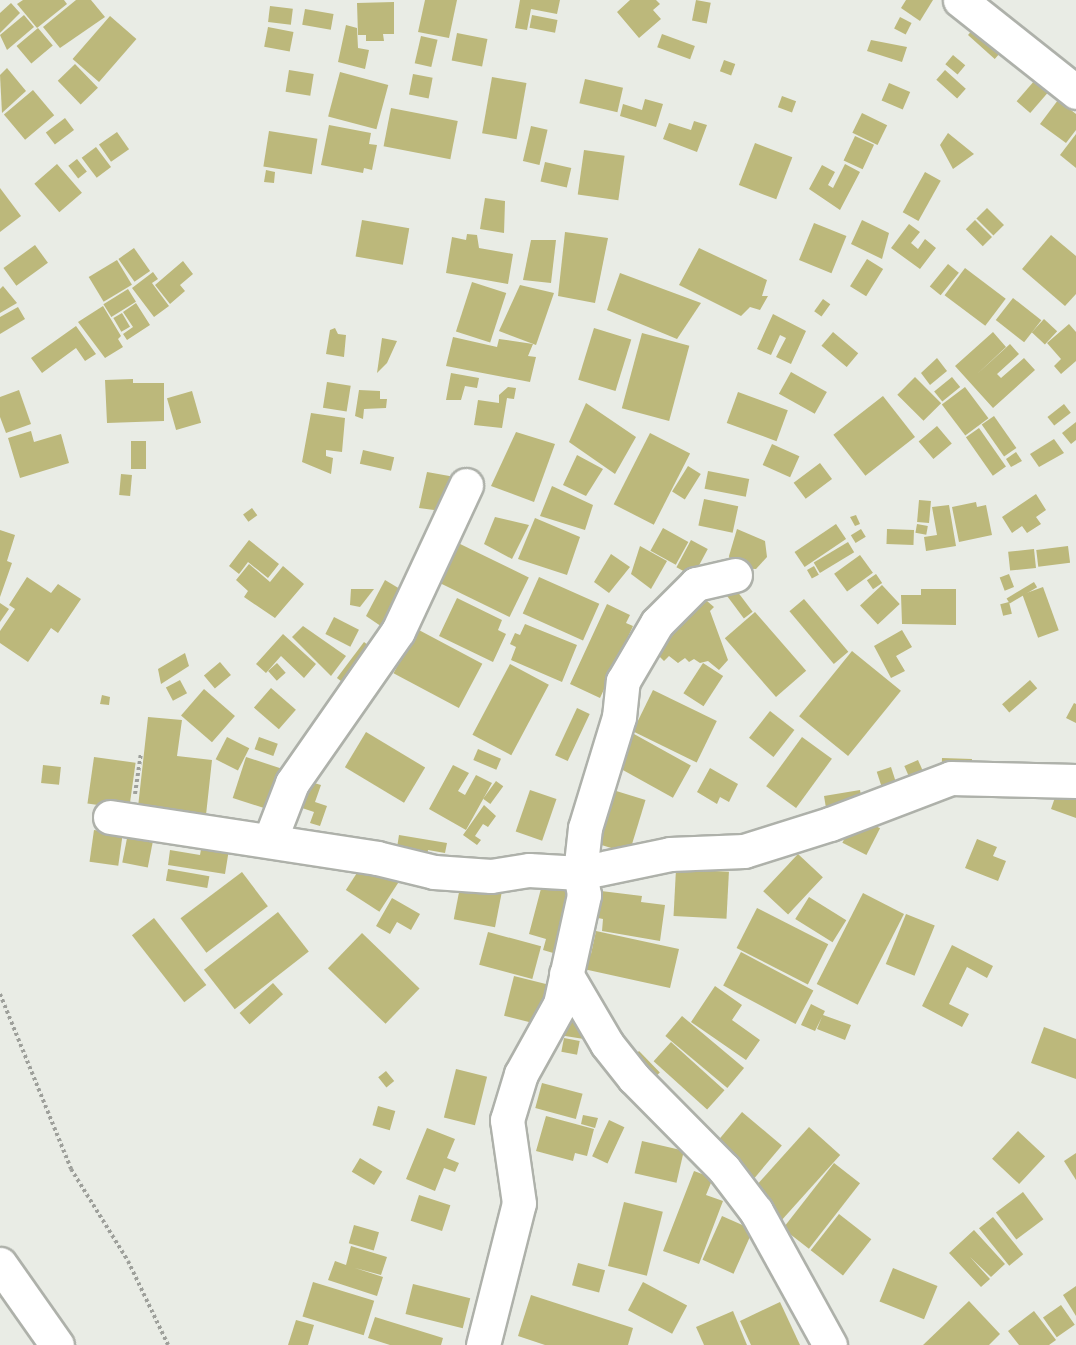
<!DOCTYPE html>
<style>
body{margin:0}
#map{position:relative;width:1076px;height:1345px;overflow:hidden;background:#e9ece5;font-family:"PT Sans Narrow",sans-serif}
div>[style]{position:absolute}
[style*='--x']{left:calc(var(--x)*1px);top:calc(var(--y)*1px);width:calc(var(--w)*1px);rotate:calc(var(--a)*1deg)}
.building>*{inset:0;background:#bcb87b;transform-origin:0 0}
.path>*{height:4px;margin-top:-2px;transform-origin:0;background:repeating-linear-gradient(90deg,#9ea09b 0 3px,transparent 0 6px)}
.roads{filter:drop-shadow(2px 0 #aeb1aa) drop-shadow(-2px 0 #aeb1aa) drop-shadow(0 2px #aeb1aa) drop-shadow(0 -2px #aeb1aa)}
.minor>*{height:33px;margin:-16.5px;padding:0 16.5px;transform-origin:16.5px;border-radius:16.5px;background:#fff}
span{translate:-50% -50%;white-space:nowrap;text-align:center;line-height:1.15;-webkit-text-stroke:6px #f6f9f3;paint-order:stroke}
</style>
<div id="map">
<div class="building">
<i style="clip-path:polygon(23px 0,64px 0,67px 4px,37px 28px,17px 4px)"></i>
<i style="clip-path:polygon(76px 0,91px 0,105px 17px,60px 48px,43px 27px)"></i>
<i style="clip-path:polygon(425px 0,457px 0,449px 38px,418px 32px)"></i>
<i style="clip-path:polygon(520px 0,560px 0,557px 14px,531px 9px,527px 30px,515px 28px)"></i>
<i style="clip-path:polygon(630px 0,656px 0,660px 4px,653px 10px,661px 19px,639px 38px,617px 12px)"></i>
<i style="left:696px;top:0;width:15px;height:21px;rotate:11deg"></i>
<i style="clip-path:polygon(906px 0,933px 0,920px 21px,901px 8px)"></i>
<i style="clip-path:polygon(394px 2px,394px 34px,383px 34px,384px 41px,366px 41px,366px 35px,358px 35px,357px 3px)"></i>
<i style="clip-path:polygon(11px 3px,20px 13px,0 33px,0 13px)"></i>
<i style="left:270px;top:6px;width:23px;height:16px;rotate:7deg"></i>
<i style="left:305px;top:9px;width:29px;height:16px;rotate:10deg"></i>
<i style="clip-path:polygon(24px 15px,34px 27px,7px 50px,0 35px)"></i>
<i style="left:532px;top:15px;width:26px;height:13px;rotate:11deg"></i>
<i style="left:110px;top:16px;width:35px;height:57px;rotate:41deg"></i>
<i style="left:900px;top:17px;width:13px;height:13px;rotate:27deg"></i>
<i style="clip-path:polygon(346px 25px,357px 28px,358px 48px,369px 50px,365px 69px,338px 62px)"></i>
<i style="left:976px;top:26px;width:36px;height:12px;rotate:42deg"></i>
<i style="left:268px;top:27px;width:26px;height:20px;rotate:11deg"></i>
<i style="left:38px;top:28px;width:23px;height:28px;rotate:50deg"></i>
<i style="left:457px;top:33px;width:31px;height:28px;rotate:11deg"></i>
<i style="left:662px;top:34px;width:35px;height:14px;rotate:20deg"></i>
<i style="left:421px;top:36px;width:17px;height:28px;rotate:13deg"></i>
<i style="clip-path:polygon(871px 40px,907px 47px,902px 62px,867px 51px)"></i>
<i style="left:953px;top:55px;width:16px;height:12px;rotate:40deg"></i>
<i style="left:724px;top:60px;width:12px;height:12px;rotate:20deg"></i>
<i style="left:75px;top:64px;width:33px;height:24px;rotate:46deg"></i>
<i style="clip-path:polygon(7px 68px,26px 91px,2px 113px,0 75px)"></i>
<i style="left:289px;top:70px;width:25px;height:22px;rotate:9deg"></i>
<i style="left:945px;top:70px;width:28px;height:13px;rotate:42deg"></i>
<i style="left:340px;top:72px;width:50px;height:46px;rotate:15deg"></i>
<i style="left:413px;top:74px;width:20px;height:21px;rotate:11deg"></i>
<i style="left:492px;top:77px;width:35px;height:57px;rotate:10deg"></i>
<i style="left:585px;top:79px;width:39px;height:25px;rotate:13deg"></i>
<i style="left:1035px;top:80px;width:18px;height:28px;rotate:41deg"></i>
<i style="left:889px;top:83px;width:23px;height:19px;rotate:23deg"></i>
<i style="left:33px;top:90px;width:33px;height:38px;rotate:50deg"></i>
<i style="left:782px;top:96px;width:15px;height:12px;rotate:20deg"></i>
<i style="clip-path:polygon(645px 99px,663px 104px,656px 127px,620px 116px,623px 104px,642px 110px)"></i>
<i style="clip-path:polygon(1058px 100px,1076px 114px,1076px 130px,1066px 143px,1040px 124px)"></i>
<i style="left:391px;top:108px;width:68px;height:39px;rotate:11deg"></i>
<i style="left:862px;top:113px;width:28px;height:22px;rotate:26deg"></i>
<i style="left:65px;top:118px;width:15px;height:24px;rotate:53deg"></i>
<i style="clip-path:polygon(694px 121px,707px 125px,697px 152px,663px 139px,669px 123px,691px 130px)"></i>
<i style="clip-path:polygon(329px 125px,371px 133px,369px 144px,377px 145px,372px 170px,364px 168px,363px 173px,321px 165px)"></i>
<i style="left:531px;top:126px;width:17px;height:36px;rotate:13deg"></i>
<i style="left:269px;top:131px;width:49px;height:36px;rotate:9deg"></i>
<i style="left:117px;top:132px;width:21px;height:22px;rotate:55deg"></i>
<i style="clip-path:polygon(948px 133px,974px 154px,953px 169px,940px 145px)"></i>
<i style="clip-path:polygon(1076px 134px,1076px 168px,1060px 155px)"></i>
<i style="left:855px;top:136px;width:21px;height:27px;rotate:25deg"></i>
<i style="left:755px;top:143px;width:40px;height:45px;rotate:21deg"></i>
<i style="left:96px;top:147px;width:25px;height:18px;rotate:53deg"></i>
<i style="left:584px;top:150px;width:41px;height:45px;rotate:8deg"></i>
<i style="left:77px;top:159px;width:16px;height:11px;rotate:52deg"></i>
<i style="left:545px;top:162px;width:27px;height:20px;rotate:13deg"></i>
<i style="left:57px;top:164px;width:38px;height:30px;rotate:49deg"></i>
<i style="clip-path:polygon(845px 164px,860px 172px,840px 210px,809px 189px,822px 165px,835px 172px,828px 185px,833px 188px)"></i>
<i style="clip-path:polygon(266px 170px,275px 172px,274px 183px,264px 182px)"></i>
<i style="left:925px;top:172px;width:18px;height:46px;rotate:29deg"></i>
<i style="clip-path:polygon(0 188px,21px 216px,0 232px)"></i>
<i style="clip-path:polygon(485px 198px,505px 201px,504px 233px,480px 229px)"></i>
<i style="left:987px;top:208px;width:24px;height:15px;rotate:45deg"></i>
<i style="left:362px;top:220px;width:48px;height:37px;rotate:10deg"></i>
<i style="clip-path:polygon(862px 220px,889px 233px,882px 259px,851px 244px)"></i>
<i style="left:975px;top:220px;width:24px;height:13px;rotate:45deg"></i>
<i style="left:814px;top:223px;width:35px;height:40px;rotate:22deg"></i>
<i style="clip-path:polygon(909px 224px,920px 232px,911px 243px,918px 249px,925px 239px,936px 248px,920px 269px,891px 248px)"></i>
<i style="clip-path:polygon(565px 232px,608px 238px,595px 303px,558px 296px)"></i>
<i style="clip-path:polygon(467px 234px,477px 235px,479px 248px,513px 254px,508px 284px,446px 273px,452px 237px,466px 240px)"></i>
<i style="clip-path:polygon(1051px 235px,1076px 256px,1076px 294px,1065px 306px,1022px 269px)"></i>
<i style="clip-path:polygon(531px 240px,556px 240px,551px 283px,523px 280px)"></i>
<i style="left:35px;top:245px;width:22px;height:39px;rotate:54deg"></i>
<i style="left:134px;top:248px;width:28px;height:19px;rotate:55deg"></i>
<i style="clip-path:polygon(699px 248px,767px 280px,762px 296px,768px 296px,760px 310px,750px 307px,741px 316px,679px 285px)"></i>
<i style="left:867px;top:259px;width:19px;height:32px;rotate:32deg"></i>
<i style="left:117px;top:260px;width:29px;height:33px;rotate:59deg"></i>
<i style="clip-path:polygon(183px 261px,193px 274px,180px 285px,185px 291px,170px 304px,155px 285px)"></i>
<i style="left:948px;top:264px;width:14px;height:29px;rotate:39deg"></i>
<i style="left:965px;top:268px;width:51px;height:34px;rotate:37deg"></i>
<i style="clip-path:polygon(153px 272px,158px 279px,152px 283px,169px 306px,154px 317px,132px 288px)"></i>
<i style="clip-path:polygon(620px 273px,701px 303px,677px 339px,607px 310px)"></i>
<i style="left:472px;top:282px;width:36px;height:52px;rotate:18deg"></i>
<i style="clip-path:polygon(520px 285px,554px 293px,536px 345px,499px 331px)"></i>
<i style="clip-path:polygon(3px 286px,17px 303px,0 313px,0 289px)"></i>
<i style="left:128px;top:289px;width:15px;height:29px;rotate:58deg"></i>
<i style="left:1013px;top:298px;width:36px;height:28px;rotate:38deg"></i>
<i style="left:823px;top:299px;width:9px;height:15px;rotate:36deg"></i>
<i style="clip-path:polygon(136px 303px,150px 325px,127px 340px,123px 334px,133px 327px,123px 312px)"></i>
<i style="clip-path:polygon(103px 306px,121px 336px,118px 339px,123px 347px,105px 358px,78px 322px)"></i>
<i style="clip-path:polygon(18px 307px,25px 319px,0 334px,0 317px)"></i>
<i style="left:122px;top:313px;width:16px;height:10px;rotate:60deg"></i>
<i style="clip-path:polygon(773px 314px,806px 331px,791px 364px,776px 357px,786px 338px,780px 335px,771px 355px,757px 349px)"></i>
<i style="left:1044px;top:319px;width:18px;height:18px;rotate:43deg"></i>
<i style="clip-path:polygon(1069px 324px,1076px 332px,1076px 361px,1061px 374px,1054px 366px,1061px 359px,1047px 343px)"></i>
<i style="clip-path:polygon(76px 326px,96px 354px,85px 361px,76px 348px,42px 373px,31px 358px)"></i>
<i style="clip-path:polygon(335px 328px,338px 334px,346px 335px,344px 357px,326px 354px,330px 330px)"></i>
<i style="left:594px;top:328px;width:39px;height:54px;rotate:17deg"></i>
<i style="left:833px;top:332px;width:33px;height:18px;rotate:40deg"></i>
<i style="clip-path:polygon(993px 332px,1006px 347px,976px 375px,1010px 344px,1019px 354px,997px 374px,1001px 378px,1024px 358px,1035px 370px,993px 408px,955px 366px)"></i>
<i style="left:642px;top:333px;width:49px;height:78px;rotate:15deg"></i>
<i style="clip-path:polygon(453px 337px,497px 347px,499px 339px,533px 344px,528px 356px,536px 357px,530px 382px,446px 366px)"></i>
<i style="clip-path:polygon(382px 338px,397px 341px,387px 363px,377px 373px)"></i>
<i style="clip-path:polygon(937px 358px,947px 371px,930px 385px,921px 373px)"></i>
<i style="left:791px;top:372px;width:41px;height:25px;rotate:29deg"></i>
<i style="clip-path:polygon(451px 373px,479px 378px,477px 388px,465px 386px,461px 400px,446px 400px)"></i>
<i style="left:915px;top:377px;width:37px;height:25px;rotate:45deg"></i>
<i style="left:952px;top:377px;width:13px;height:23px;rotate:51deg"></i>
<i style="clip-path:polygon(133px 379px,133px 383px,164px 383px,164px 421px,107px 423px,105px 380px)"></i>
<i style="left:327px;top:382px;width:24px;height:26px;rotate:9deg"></i>
<i style="clip-path:polygon(508px 387px,516px 388px,514px 399px,507px 398px,502px 428px,474px 425px,478px 400px,499px 403px,499px 395px)"></i>
<i style="left:965px;top:387px;width:39px;height:29px;rotate:53deg"></i>
<i style="clip-path:polygon(19px 390px,31px 424px,6px 433px,0 417px,0 397px)"></i>
<i style="clip-path:polygon(359px 390px,380px 391px,380px 399px,387px 399px,386px 408px,364px 409px,363px 419px,355px 416px)"></i>
<i style="left:192px;top:391px;width:33px;height:26px;rotate:74deg"></i>
<i style="left:738px;top:392px;width:53px;height:33px;rotate:20deg"></i>
<i style="left:883px;top:396px;width:52px;height:63px;rotate:52deg"></i>
<i style="clip-path:polygon(586px 403px,636px 437px,615px 474px,569px 442px)"></i>
<i style="left:1064px;top:404px;width:11px;height:21px;rotate:52deg"></i>
<i style="clip-path:polygon(311px 413px,345px 418px,342px 452px,326px 450px,326px 456px,333px 458px,331px 474px,302px 462px)"></i>
<i style="left:994px;top:416px;width:39px;height:15px;rotate:55deg"></i>
<i style="clip-path:polygon(1076px 422px,1076px 440px,1071px 444px,1062px 433px)"></i>
<i style="left:937px;top:426px;width:23px;height:24px;rotate:50deg"></i>
<i style="left:979px;top:428px;width:47px;height:16px;rotate:55deg"></i>
<i style="clip-path:polygon(31px 431px,34px 442px,61px 434px,69px 463px,20px 478px,8px 438px)"></i>
<i style="clip-path:polygon(516px 432px,555px 444px,534px 502px,491px 486px)"></i>
<i style="left:650px;top:433px;width:45px;height:80px;rotate:27deg"></i>
<i style="clip-path:polygon(1054px 439px,1064px 453px,1039px 467px,1030px 454px)"></i>
<i style="left:131px;top:441px;width:15px;height:28px"></i>
<i style="left:772px;top:444px;width:30px;height:23px;rotate:24deg"></i>
<i style="left:363px;top:450px;width:32px;height:14px;rotate:13deg"></i>
<i style="clip-path:polygon(1016px 452px,1022px 461px,1011px 467px,1006px 459px)"></i>
<i style="clip-path:polygon(577px 455px,603px 469px,586px 496px,563px 485px)"></i>
<i style="left:820px;top:463px;width:20px;height:33px;rotate:53deg"></i>
<i style="left:688px;top:466px;width:15px;height:30px;rotate:32deg"></i>
<i style="left:708px;top:471px;width:42px;height:18px;rotate:11deg"></i>
<i style="clip-path:polygon(427px 472px,455px 477px,428px 534px,434px 510px,419px 508px)"></i>
<i style="left:121px;top:474px;width:11px;height:21px;rotate:5deg"></i>
<i style="clip-path:polygon(552px 486px,593px 505px,585px 530px,540px 516px)"></i>
<i style="clip-path:polygon(1036px 494px,1046px 510px,1036px 517px,1041px 524px,1027px 533px,1022px 526px,1012px 533px,1002px 517px)"></i>
<i style="left:704px;top:499px;width:35px;height:27px;rotate:12deg"></i>
<i style="left:919px;top:500px;width:12px;height:22px;rotate:5deg"></i>
<i style="clip-path:polygon(976px 502px,977px 507px,986px 505px,992px 535px,959px 542px,952px 507px)"></i>
<i style="clip-path:polygon(949px 505px,956px 546px,926px 551px,924px 537px,937px 535px,932px 507px)"></i>
<i style="left:252px;top:508px;width:9px;height:11px;rotate:54deg"></i>
<i style="clip-path:polygon(856px 515px,860px 524px,855px 526px,850px 517px)"></i>
<i style="clip-path:polygon(495px 517px,529px 525px,512px 559px,484px 544px)"></i>
<i style="clip-path:polygon(535px 518px,580px 537px,567px 575px,518px 559px)"></i>
<i style="left:836px;top:524px;width:18px;height:50px;rotate:56deg"></i>
<i style="left:917px;top:524px;width:11px;height:9px;rotate:10deg"></i>
<i style="left:663px;top:528px;width:29px;height:26px;rotate:29deg"></i>
<i style="clip-path:polygon(737px 529px,765px 541px,767px 557px,756px 569px,731px 568px,729px 556px)"></i>
<i style="left:861px;top:529px;width:9px;height:12px;rotate:58deg"></i>
<i style="left:887px;top:529px;width:27px;height:15px;rotate:2deg"></i>
<i style="clip-path:polygon(0 530px,15px 535px,7px 561px,12px 563px,0 597px)"></i>
<i style="clip-path:polygon(249px 540px,279px 564px,268px 578px,248px 562px,239px 574px,229px 566px)"></i>
<i style="left:691px;top:540px;width:19px;height:31px;rotate:28deg"></i>
<i style="left:456px;top:542px;width:81px;height:44px;rotate:26deg"></i>
<i style="left:848px;top:542px;width:12px;height:40px;rotate:59deg"></i>
<i style="clip-path:polygon(640px 546px,667px 561px,651px 589px,631px 574px)"></i>
<i style="left:1068px;top:546px;width:17px;height:32px;rotate:83deg"></i>
<i style="left:1034px;top:549px;width:19px;height:26px;rotate:84deg"></i>
<i style="clip-path:polygon(611px 554px,630px 567px,609px 593px,594px 582px)"></i>
<i style="left:860px;top:555px;width:22px;height:32px;rotate:54deg"></i>
<i style="clip-path:polygon(249px 564px,270px 582px,283px 566px,304px 584px,275px 618px,244px 597px,248px 591px,236px 580px)"></i>
<i style="left:814px;top:566px;width:10px;height:8px;rotate:61deg"></i>
<i style="left:876px;top:574px;width:11px;height:11px;rotate:56deg"></i>
<i style="left:1009px;top:574px;width:14px;height:10px;rotate:69deg"></i>
<i style="clip-path:polygon(27px 577px,51px 593px,58px 584px,81px 599px,58px 633px,51px 628px,28px 662px,0 643px,0 631px,15px 609px,9px 605px)"></i>
<i style="left:539px;top:577px;width:66px;height:40px;rotate:24deg"></i>
<i style="clip-path:polygon(385px 580px,410px 595px,391px 633px,366px 616px)"></i>
<i style="left:1034px;top:582px;width:6px;height:32px;rotate:59deg"></i>
<i style="left:882px;top:585px;width:26px;height:30px;rotate:47deg"></i>
<i style="left:734px;top:587px;width:31px;height:11px;rotate:53deg"></i>
<i style="left:1043px;top:587px;width:46px;height:22px;rotate:70deg"></i>
<i style="clip-path:polygon(351px 589px,374px 589px,360px 607px,350px 605px)"></i>
<i style="clip-path:polygon(921px 589px,956px 589px,956px 625px,902px 624px,901px 595px,921px 595px)"></i>
<i style="clip-path:polygon(700px 595px,714px 607px,710px 611px,728px 660px,719px 670px,708px 661px,700px 663px,694px 659px,689px 662px,685px 658px,678px 663px,669px 656px,664px 661px,651px 648px)"></i>
<i style="clip-path:polygon(457px 598px,502px 620px,498px 630px,506px 634px,493px 662px,439px 636px)"></i>
<i style="left:804px;top:599px;width:69px;height:19px;rotate:50deg"></i>
<i style="left:1009px;top:602px;width:12px;height:9px;rotate:76deg"></i>
<i style="clip-path:polygon(0 603px,9px 609px,0 622px)"></i>
<i style="clip-path:polygon(607px 604px,630px 615px,626px 623px,633px 626px,600px 698px,570px 684px)"></i>
<i style="left:755px;top:612px;width:78px;height:40px;rotate:49deg"></i>
<i style="left:334px;top:617px;width:28px;height:19px;rotate:27deg"></i>
<i style="clip-path:polygon(525px 624px,577px 645px,562px 682px,511px 660px,516px 647px,510px 644px,515px 633px,520px 635px)"></i>
<i style="clip-path:polygon(303px 626px,346px 656px,331px 676px,292px 637px)"></i>
<i style="left:417px;top:629px;width:74px;height:50px;rotate:28deg"></i>
<i style="clip-path:polygon(902px 630px,912px 647px,896px 656px,905px 671px,891px 678px,874px 646px)"></i>
<i style="clip-path:polygon(283px 634px,316px 664px,304px 678px,281px 656px,266px 673px,256px 664px)"></i>
<i style="left:364px;top:642px;width:20px;height:45px;rotate:37deg"></i>
<i style="left:852px;top:651px;width:63px;height:84px;rotate:39deg"></i>
<i style="clip-path:polygon(185px 653px,189px 666px,161px 684px,158px 669px)"></i>
<i style="left:220px;top:662px;width:17px;height:21px;rotate:50deg"></i>
<i style="left:277px;top:663px;width:13px;height:12px;rotate:48deg"></i>
<i style="left:703px;top:663px;width:24px;height:36px;rotate:33deg"></i>
<i style="left:510px;top:664px;width:44px;height:80px;rotate:28deg"></i>
<i style="left:180px;top:680px;width:15px;height:16px;rotate:62deg"></i>
<i style="left:1030px;top:680px;width:11px;height:37px;rotate:49deg"></i>
<i style="left:271px;top:688px;width:33px;height:26px;rotate:41deg"></i>
<i style="left:204px;top:689px;width:41px;height:35px;rotate:41deg"></i>
<i style="left:653px;top:690px;width:71px;height:46px;rotate:26deg"></i>
<i style="clip-path:polygon(102px 695px,110px 697px,109px 705px,100px 704px)"></i>
<i style="clip-path:polygon(1074px 703px,1076px 704px,1076px 723px,1066px 718px)"></i>
<i style="left:577px;top:708px;width:14px;height:52px;rotate:25deg"></i>
<i style="left:770px;top:711px;width:31px;height:34px;rotate:38deg"></i>
<i style="clip-path:polygon(148px 717px,182px 720px,177px 756px,212px 760px,206px 815px,138px 807px)"></i>
<i style="left:366px;top:732px;width:69px;height:41px;rotate:31deg"></i>
<i style="left:634px;top:734px;width:65px;height:37px;rotate:29deg"></i>
<i style="left:227px;top:737px;width:25px;height:25px;rotate:27deg"></i>
<i style="left:259px;top:737px;width:20px;height:13px;rotate:20deg"></i>
<i style="left:802px;top:737px;width:37px;height:61px;rotate:36deg"></i>
<i style="left:478px;top:749px;width:25px;height:12px;rotate:23deg"></i>
<i style="left:94px;top:757px;width:42px;height:47px;rotate:8deg"></i>
<i style="left:246px;top:757px;width:45px;height:43px;rotate:18deg"></i>
<i style="left:942px;top:758px;width:30px;height:16px;rotate:2deg"></i>
<i style="left:918px;top:760px;width:17px;height:15px;rotate:66deg"></i>
<i style="left:43px;top:765px;width:18px;height:18px;rotate:6deg"></i>
<i style="clip-path:polygon(453px 765px,469px 773px,458px 791px,465px 795px,476px 775px,492px 783px,466px 830px,429px 809px)"></i>
<i style="left:891px;top:767px;width:19px;height:15px;rotate:72deg"></i>
<i style="clip-path:polygon(710px 768px,738px 784px,729px 802px,720px 797px,717px 804px,697px 792px)"></i>
<i style="clip-path:polygon(297px 778px,321px 785px,315px 802px,327px 806px,320px 826px,310px 823px,314px 812px,302px 808px,298px 821px,284px 817px)"></i>
<i style="left:496px;top:781px;width:9px;height:22px;rotate:36deg"></i>
<i style="clip-path:polygon(1060px 783px,1076px 789px,1076px 818px,1051px 809px)"></i>
<i style="left:530px;top:790px;width:28px;height:44px;rotate:19deg"></i>
<i style="left:613px;top:790px;width:34px;height:56px;rotate:17deg"></i>
<i style="clip-path:polygon(860px 790px,863px 805px,828px 820px,824px 796px)"></i>
<i style="clip-path:polygon(484px 805px,496px 816px,488px 827px,483px 824px,475px 836px,481px 840px,477px 845px,463px 835px)"></i>
<i style="left:856px;top:816px;width:27px;height:30px;rotate:27deg"></i>
<i style="left:94px;top:830px;width:29px;height:32px;rotate:8deg"></i>
<i style="left:128px;top:833px;width:26px;height:30px;rotate:11deg"></i>
<i style="clip-path:polygon(399px 835px,447px 843px,445px 853px,428px 850px,426px 865px,395px 860px)"></i>
<i style="clip-path:polygon(203px 838px,230px 843px,225px 874px,168px 865px,170px 850px,200px 855px)"></i>
<i style="clip-path:polygon(977px 839px,997px 847px,993px 856px,1006px 861px,998px 881px,965px 868px)"></i>
<i style="left:798px;top:854px;width:34px;height:51px;rotate:43deg"></i>
<i style="left:366px;top:859px;width:40px;height:37px;rotate:33deg"></i>
<i style="left:168px;top:869px;width:42px;height:12px;rotate:10deg"></i>
<i style="left:676px;top:869px;width:53px;height:47px;rotate:3deg"></i>
<i style="left:242px;top:872px;width:43px;height:77px;rotate:53deg"></i>
<i style="clip-path:polygon(543px 881px,578px 890px,560px 955px,543px 950px,546px 939px,529px 934px)"></i>
<i style="left:461px;top:882px;width:42px;height:38px;rotate:11deg"></i>
<i style="clip-path:polygon(601px 891px,642px 896px,641px 902px,665px 905px,660px 941px,602px 931px,603px 919px,598px 918px)"></i>
<i style="left:863px;top:893px;width:46px;height:102px;rotate:27deg"></i>
<i style="left:809px;top:897px;width:44px;height:26px;rotate:32deg"></i>
<i style="clip-path:polygon(392px 898px,420px 914px,411px 930px,397px 922px,390px 934px,376px 926px)"></i>
<i style="left:757px;top:908px;width:80px;height:45px;rotate:27deg"></i>
<i style="left:278px;top:912px;width:50px;height:94px;rotate:52deg"></i>
<i style="left:906px;top:914px;width:31px;height:54px;rotate:22deg"></i>
<i style="left:154px;top:918px;width:85px;height:28px;rotate:52deg"></i>
<i style="clip-path:polygon(596px 931px,679px 949px,670px 988px,579px 968px,582px 952px,591px 954px)"></i>
<i style="left:488px;top:932px;width:55px;height:34px;rotate:15deg"></i>
<i style="left:362px;top:933px;width:80px;height:49px;rotate:44deg"></i>
<i style="clip-path:polygon(952px 945px,993px 966px,987px 978px,967px 967px,949px 1004px,969px 1014px,962px 1027px,922px 1006px)"></i>
<i style="left:741px;top:952px;width:82px;height:38px;rotate:28deg"></i>
<i style="left:514px;top:976px;width:38px;height:41px;rotate:14deg"></i>
<i style="left:273px;top:983px;width:15px;height:45px;rotate:48deg"></i>
<i style="clip-path:polygon(715px 986px,742px 1005px,732px 1020px,760px 1040px,746px 1060px,691px 1022px)"></i>
<i style="clip-path:polygon(811px 1004px,825px 1011px,823px 1015px,851px 1025px,845px 1040px,817px 1029px,822px 1017px,815px 1031px,801px 1025px)"></i>
<i style="left:682px;top:1016px;width:81px;height:26px;rotate:40deg"></i>
<i style="left:566px;top:1021px;width:30px;height:15px;rotate:9deg"></i>
<i style="clip-path:polygon(1044px 1027px,1076px 1039px,1076px 1079px,1031px 1063px)"></i>
<i style="left:564px;top:1038px;width:16px;height:14px;rotate:11deg"></i>
<i style="left:671px;top:1042px;width:72px;height:26px;rotate:42deg"></i>
<i style="left:639px;top:1051px;width:30px;height:19px;rotate:46deg"></i>
<i style="left:456px;top:1069px;width:32px;height:50px;rotate:14deg"></i>
<i style="left:386px;top:1071px;width:13px;height:10px;rotate:51deg"></i>
<i style="left:542px;top:1083px;width:42px;height:26px;rotate:15deg"></i>
<i style="left:378px;top:1106px;width:18px;height:20px;rotate:16deg"></i>
<i style="left:742px;top:1112px;width:52px;height:46px;rotate:40deg"></i>
<i style="clip-path:polygon(583px 1115px,598px 1118px,595px 1128px,581px 1124px)"></i>
<i style="clip-path:polygon(546px 1116px,594px 1129px,587px 1156px,575px 1153px,573px 1161px,536px 1151px)"></i>
<i style="left:609px;top:1120px;width:17px;height:40px;rotate:25deg"></i>
<i style="left:809px;top:1127px;width:42px;height:95px;rotate:42deg"></i>
<i style="clip-path:polygon(427px 1128px,455px 1139px,447px 1158px,459px 1163px,455px 1172px,444px 1168px,435px 1191px,406px 1179px)"></i>
<i style="left:1018px;top:1131px;width:37px;height:38px;rotate:43deg"></i>
<i style="left:642px;top:1141px;width:43px;height:33px;rotate:13deg"></i>
<i style="clip-path:polygon(1076px 1153px,1076px 1180px,1064px 1161px)"></i>
<i style="left:360px;top:1158px;width:26px;height:16px;rotate:31deg"></i>
<i style="left:834px;top:1163px;width:33px;height:83px;rotate:38deg"></i>
<i style="clip-path:polygon(694px 1171px,713px 1178px,706px 1195px,723px 1201px,699px 1264px,663px 1251px)"></i>
<i style="left:1023px;top:1192px;width:34px;height:34px;rotate:53deg"></i>
<i style="left:419px;top:1195px;width:33px;height:27px;rotate:18deg"></i>
<i style="left:624px;top:1202px;width:40px;height:66px;rotate:14deg"></i>
<i style="left:839px;top:1214px;width:41px;height:46px;rotate:38deg"></i>
<i style="left:722px;top:1216px;width:34px;height:48px;rotate:24deg"></i>
<i style="left:993px;top:1217px;width:48px;height:18px;rotate:51deg"></i>
<i style="left:354px;top:1225px;width:26px;height:19px;rotate:16deg"></i>
<i style="clip-path:polygon(974px 1230px,1005px 1264px,991px 1277px,970px 1257px,990px 1279px,981px 1287px,949px 1253px)"></i>
<i style="clip-path:polygon(351px 1246px,387px 1257px,381px 1275px,355px 1268px,383px 1277px,377px 1296px,328px 1280px,335px 1261px,346px 1265px)"></i>
<i style="left:578px;top:1263px;width:28px;height:23px;rotate:15deg"></i>
<i style="left:893px;top:1268px;width:48px;height:36px;rotate:22deg"></i>
<i style="left:313px;top:1282px;width:64px;height:36px;rotate:17deg"></i>
<i style="left:643px;top:1282px;width:50px;height:32px;rotate:28deg"></i>
<i style="left:413px;top:1284px;width:59px;height:31px;rotate:14deg"></i>
<i style="clip-path:polygon(1076px 1286px,1076px 1316px,1063px 1295px)"></i>
<i style="clip-path:polygon(531px 1295px,633px 1328px,628px 1345px,545px 1345px,518px 1336px)"></i>
<i style="clip-path:polygon(969px 1301px,1000px 1334px,989px 1345px,923px 1345px)"></i>
<i style="clip-path:polygon(780px 1302px,800px 1345px,751px 1345px,740px 1321px)"></i>
<i style="left:1061px;top:1305px;width:24px;height:22px;rotate:55deg"></i>
<i style="clip-path:polygon(733px 1311px,747px 1345px,704px 1345px,696px 1327px)"></i>
<i style="clip-path:polygon(1034px 1311px,1056px 1340px,1049px 1345px,1019px 1345px,1008px 1331px)"></i>
<i style="clip-path:polygon(375px 1317px,443px 1338px,441px 1345px,390px 1345px,368px 1338px)"></i>
<i style="clip-path:polygon(296px 1320px,314px 1325px,308px 1345px,288px 1345px)"></i>
</div>
<div class="path">
<i style="--x:135;--y:794;--w:41;--a:-81.7"></i>
<i style="--x:0;--y:994;--w:189;--a:67.9"></i>
<i style="--x:71;--y:1169;--w:108;--a:58.2"></i>
<i style="--x:128;--y:1261;--w:93;--a:64.5"></i>
</div>
<div class="roads">
<div class="minor">
<i style="--x:960;--y:0;--w:148;--a:38.4"></i>
<i style="--x:110;--y:817;--w:270;--a:8.7"></i>
<i style="--x:377;--y:858;--w:59;--a:13.8"></i>
<i style="--x:434;--y:872;--w:57;--a:4"></i>
<i style="--x:491;--y:876;--w:38;--a:-9"></i>
<i style="--x:529;--y:870;--w:51;--a:3.4"></i>
<i style="--x:580;--y:873;--w:92;--a:-11.9"></i>
<i style="--x:670;--y:854;--w:74;--a:-2.3"></i>
<i style="--x:744;--y:851;--w:90;--a:-17.4"></i>
<i style="--x:830;--y:824;--w:129;--a:-20.8"></i>
<i style="--x:951;--y:778;--w:125;--a:1.4"></i>
<i style="--x:270;--y:840;--w:61;--a:-68.9"></i>
<i style="--x:292;--y:783;--w:185;--a:-55.1"></i>
<i style="--x:398;--y:631;--w:161;--a:-65"></i>
<i style="--x:566;--y:974;--w:81;--a:59.6"></i>
<i style="--x:607;--y:1044;--w:43;--a:51.5"></i>
<i style="--x:634;--y:1078;--w:128;--a:45.3"></i>
<i style="--x:724;--y:1169;--w:53;--a:52.7"></i>
<i style="--x:756;--y:1211;--w:153;--a:61.1"></i>
<i style="--x:0;--y:1264;--w:99;--a:54.9"></i>
<i style="--x:483;--y:1345;--w:146;--a:-75.8"></i>
<i style="--x:519;--y:1203;--w:84;--a:-98.2"></i>
<i style="--x:507;--y:1120;--w:48;--a:-73.1"></i>
<i style="--x:521;--y:1074;--w:80;--a:-60.9"></i>
<i style="--x:560;--y:1004;--w:112;--a:-77.6"></i>
<i style="--x:584;--y:895;--w:22;--a:-100"></i>
<i style="--x:580;--y:873;--w:45;--a:-83.7"></i>
<i style="--x:585;--y:828;--w:116;--a:-73"></i>
<i style="--x:619;--y:717;--w:36;--a:-84"></i>
<i style="--x:623;--y:681;--w:67;--a:-59.6"></i>
<i style="--x:657;--y:623;--w:55;--a:-45"></i>
<i style="--x:696;--y:584;--w:40;--a:-13"></i>
</div>
</div>
</div>
